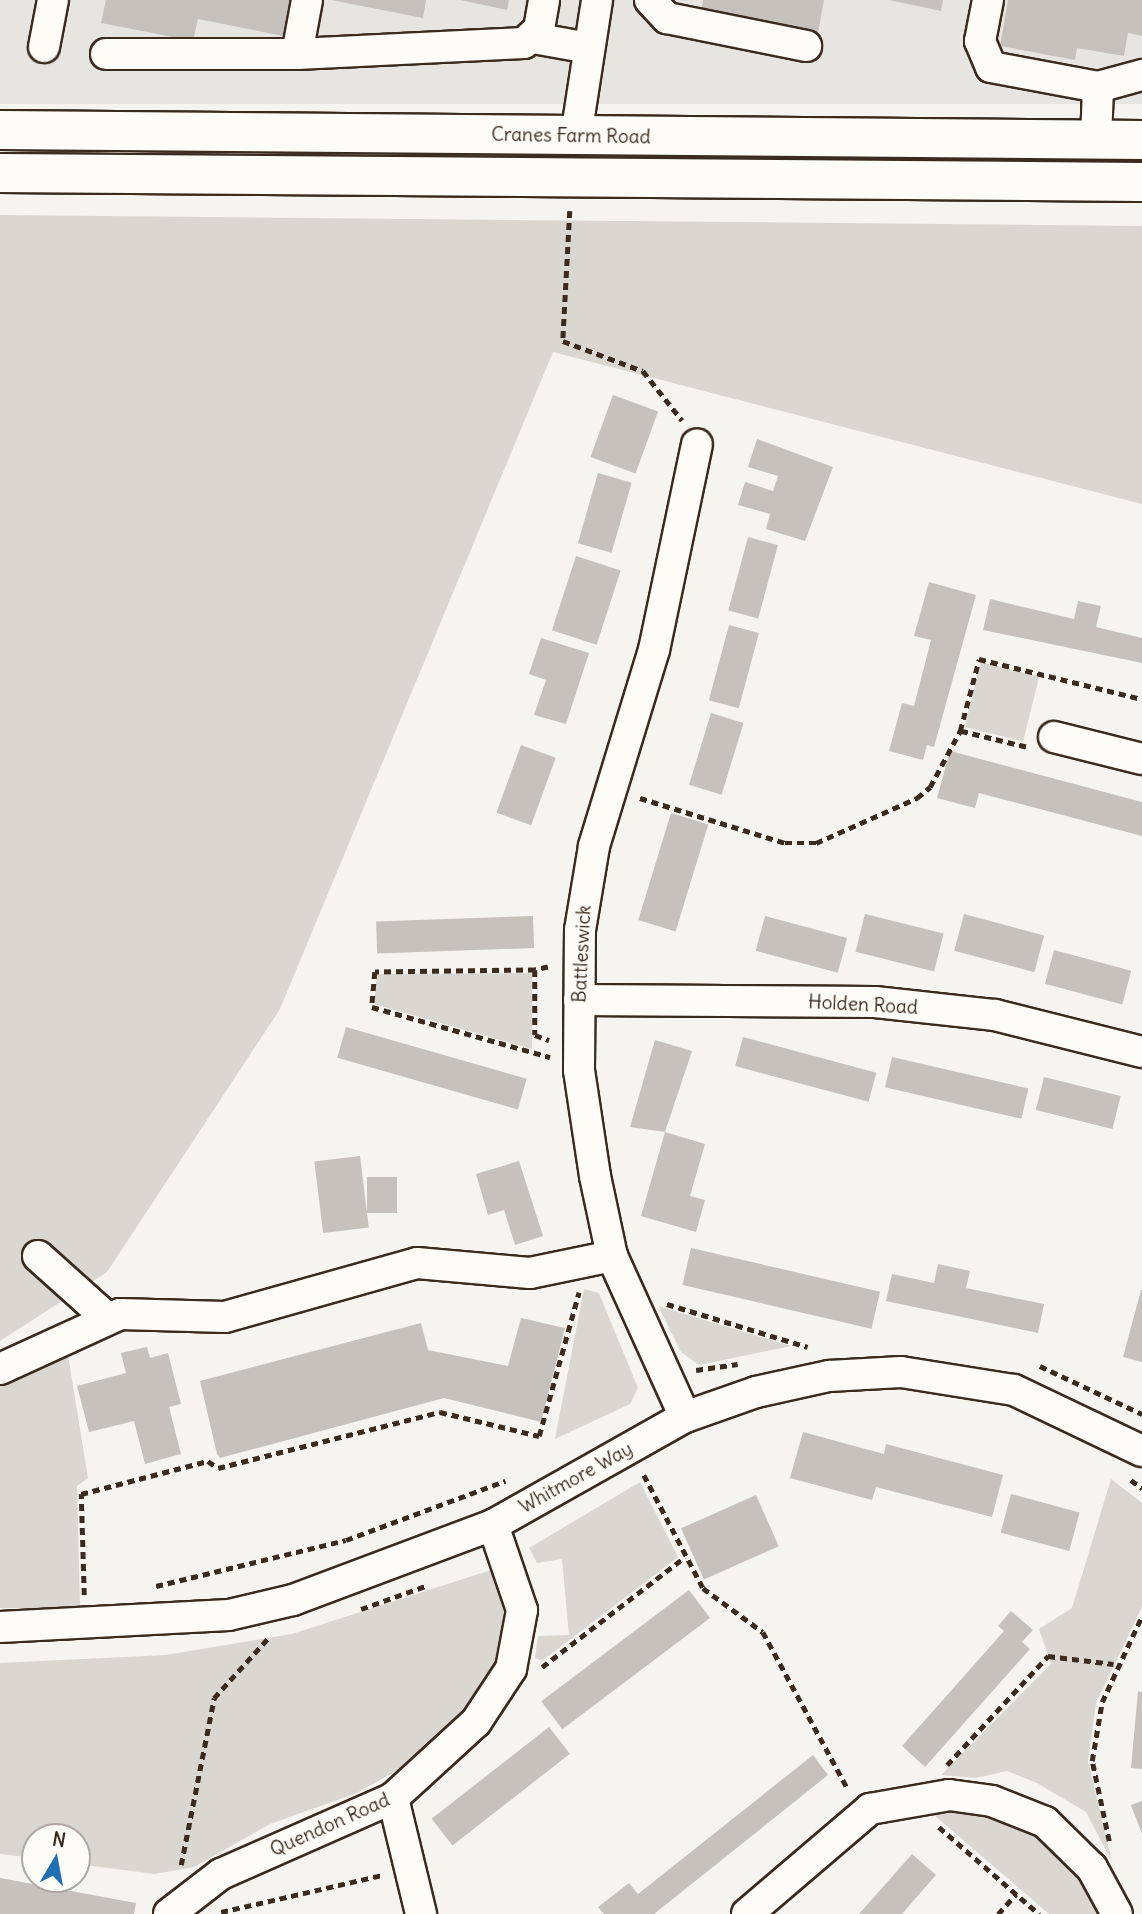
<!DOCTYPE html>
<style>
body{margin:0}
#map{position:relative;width:1142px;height:1914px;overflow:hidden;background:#f5f4ee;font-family:Delius,sans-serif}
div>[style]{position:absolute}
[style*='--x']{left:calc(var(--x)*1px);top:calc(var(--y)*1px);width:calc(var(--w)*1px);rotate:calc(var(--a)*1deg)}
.built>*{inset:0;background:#e7e5df;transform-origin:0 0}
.green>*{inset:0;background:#dad6d0;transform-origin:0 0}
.building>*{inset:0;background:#c7c1bb;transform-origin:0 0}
.path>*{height:4.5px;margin-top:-2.25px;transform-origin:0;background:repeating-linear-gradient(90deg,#3b2a1e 0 7px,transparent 0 12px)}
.roads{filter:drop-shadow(2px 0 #3b2a1e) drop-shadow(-2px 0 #3b2a1e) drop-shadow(0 2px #3b2a1e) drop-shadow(0 -2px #3b2a1e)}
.minor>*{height:30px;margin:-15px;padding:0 15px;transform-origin:15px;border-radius:15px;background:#fdfcf7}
.major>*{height:38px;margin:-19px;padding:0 19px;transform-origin:19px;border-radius:19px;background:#fdfcf7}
span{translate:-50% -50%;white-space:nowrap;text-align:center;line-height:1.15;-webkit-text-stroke:7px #fdfcf7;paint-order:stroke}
.street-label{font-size:19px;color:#3b2a1e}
.north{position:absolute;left:21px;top:1823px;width:70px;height:70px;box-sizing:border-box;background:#fdfcf7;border:2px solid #afa8a0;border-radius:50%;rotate:10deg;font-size:19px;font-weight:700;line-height:28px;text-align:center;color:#3b2a1e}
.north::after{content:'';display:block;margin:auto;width:24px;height:32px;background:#1f6fb2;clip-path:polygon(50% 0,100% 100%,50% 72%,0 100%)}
</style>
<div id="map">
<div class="built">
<i style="left:0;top:0;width:1142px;height:104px"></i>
</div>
<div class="green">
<i style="clip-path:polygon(0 215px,1142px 226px,1142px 504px,553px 352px,280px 1009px,107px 1272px,0 1341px)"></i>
<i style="left:981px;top:662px;width:60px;height:67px;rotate:14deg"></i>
<i style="clip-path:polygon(532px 973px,532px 1049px,374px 1004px,377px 974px)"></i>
<i style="clip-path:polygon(584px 1289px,599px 1293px,638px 1388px,630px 1404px,555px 1439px)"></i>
<i style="clip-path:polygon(658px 1306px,791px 1346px,699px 1365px,681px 1352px)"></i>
<i style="clip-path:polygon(66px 1343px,88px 1478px,77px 1486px,80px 1608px,0 1608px,0 1373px)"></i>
<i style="clip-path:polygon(1111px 1479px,1142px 1503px,1142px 1607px,1096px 1703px,1088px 1761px,1112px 1862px,1086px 1812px,1037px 1783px,1007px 1771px,976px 1778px,941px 1775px,1051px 1664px,1039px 1629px,1072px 1608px)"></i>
<i style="clip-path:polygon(640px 1482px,678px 1557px,542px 1661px,535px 1658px,538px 1636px,569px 1635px,562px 1559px,537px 1563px,529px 1548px)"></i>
<i style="clip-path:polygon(491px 1570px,504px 1607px,499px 1657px,483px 1692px,438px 1747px,357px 1793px,270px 1824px,194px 1867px,155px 1874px,77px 1864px,77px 1837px,35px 1837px,35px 1858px,0 1854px,0 1663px,166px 1655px,292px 1634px)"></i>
<i style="clip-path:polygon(965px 1809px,1046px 1836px,1073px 1862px,1102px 1914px,1049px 1914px,934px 1815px)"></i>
</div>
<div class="building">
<i style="clip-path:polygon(106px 0,289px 0,283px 36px,198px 19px,193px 41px,101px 23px)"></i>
<i style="clip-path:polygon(331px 0,426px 0,423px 18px)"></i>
<i style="clip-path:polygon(460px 0,509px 0,507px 10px)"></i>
<i style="clip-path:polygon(703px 0,824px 0,817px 38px,700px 18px)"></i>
<i style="clip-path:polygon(889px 0,943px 0,941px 11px)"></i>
<i style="clip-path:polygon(1008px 0,1142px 0,1142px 36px,1128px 33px,1124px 56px,1077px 48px,1075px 60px,1000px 46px)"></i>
<i style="left:613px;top:395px;width:48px;height:66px;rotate:20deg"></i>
<i style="clip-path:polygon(757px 439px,833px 467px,805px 541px,766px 529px,770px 514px,738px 505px,745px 482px,773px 491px,778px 476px,748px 467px)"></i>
<i style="left:598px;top:473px;width:35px;height:73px;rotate:16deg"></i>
<i style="left:748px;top:537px;width:31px;height:76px;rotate:15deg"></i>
<i style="left:576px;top:556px;width:47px;height:78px;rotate:18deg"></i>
<i style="clip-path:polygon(929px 582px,976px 595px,934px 747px,927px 745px,923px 760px,889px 751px,902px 703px,914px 706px,931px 640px,914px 636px)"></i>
<i style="clip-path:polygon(990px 599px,1074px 619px,1078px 601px,1101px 606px,1096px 627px,1142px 638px,1142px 663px,983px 630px)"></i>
<i style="left:729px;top:625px;width:31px;height:78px;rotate:15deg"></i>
<i style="clip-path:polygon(541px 638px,589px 653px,566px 724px,534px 715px,546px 680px,529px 674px)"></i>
<i style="left:711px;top:713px;width:34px;height:75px;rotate:17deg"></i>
<i style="left:521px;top:745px;width:37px;height:72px;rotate:20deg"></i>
<i style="clip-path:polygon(950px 751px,1142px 802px,1142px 836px,979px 793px,975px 808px,937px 798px)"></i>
<i style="left:671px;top:813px;width:39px;height:112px;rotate:17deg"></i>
<i style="left:865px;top:914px;width:81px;height:39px;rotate:14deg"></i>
<i style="left:964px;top:914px;width:83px;height:38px;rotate:15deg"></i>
<i style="left:533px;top:916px;width:32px;height:157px;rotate:88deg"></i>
<i style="left:765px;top:916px;width:85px;height:36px;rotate:15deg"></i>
<i style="left:1054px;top:950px;width:80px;height:35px;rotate:15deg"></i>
<i style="left:346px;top:1027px;width:188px;height:32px;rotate:16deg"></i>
<i style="left:743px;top:1037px;width:138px;height:30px;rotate:15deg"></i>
<i style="clip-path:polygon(655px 1040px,692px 1051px,665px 1132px,630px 1127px)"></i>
<i style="left:892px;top:1057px;width:140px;height:31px;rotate:13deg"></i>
<i style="left:1044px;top:1077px;width:79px;height:34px;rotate:14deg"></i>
<i style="clip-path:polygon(665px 1132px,705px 1144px,690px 1196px,705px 1200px,696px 1232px,641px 1216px)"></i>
<i style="left:360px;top:1156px;width:72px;height:46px;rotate:83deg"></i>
<i style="clip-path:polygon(519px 1161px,543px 1236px,515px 1245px,504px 1210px,488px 1215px,476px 1174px)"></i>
<i style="left:367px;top:1177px;width:30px;height:36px"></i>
<i style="left:691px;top:1248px;width:194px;height:38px;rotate:13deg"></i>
<i style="clip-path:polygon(938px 1264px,970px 1271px,966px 1288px,1044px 1304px,1038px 1333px,886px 1301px,892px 1274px,934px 1283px)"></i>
<i style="clip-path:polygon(1141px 1290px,1142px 1290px,1142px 1362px,1123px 1357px)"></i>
<i style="clip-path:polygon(521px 1318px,565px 1328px,541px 1422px,444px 1398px,220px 1458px,217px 1454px,200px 1381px,421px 1323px,428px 1350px,508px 1366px)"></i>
<i style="clip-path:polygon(147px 1347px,150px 1358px,168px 1353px,181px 1404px,169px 1407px,181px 1454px,145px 1464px,134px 1421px,89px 1432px,77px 1386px,126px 1373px,121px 1353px)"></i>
<i style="clip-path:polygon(803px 1432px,884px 1454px,886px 1444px,1003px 1475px,992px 1517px,876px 1487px,872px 1500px,790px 1478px)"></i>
<i style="left:1011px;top:1494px;width:71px;height:40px;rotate:15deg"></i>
<i style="left:756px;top:1495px;width:56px;height:82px;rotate:66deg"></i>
<i style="left:689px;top:1590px;width:35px;height:185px;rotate:53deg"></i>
<i style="clip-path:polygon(1011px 1611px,1033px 1630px,1022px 1642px,1030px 1649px,925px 1767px,902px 1746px,1004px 1631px,998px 1626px)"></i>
<i style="clip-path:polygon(1138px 1691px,1142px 1692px,1142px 1769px,1131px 1768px)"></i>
<i style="left:549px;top:1727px;width:34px;height:149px;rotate:52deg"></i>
<i style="clip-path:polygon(813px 1755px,828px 1775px,654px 1914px,604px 1914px,598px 1907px,629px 1883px,638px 1894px)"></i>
<i style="clip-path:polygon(1142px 1801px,1142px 1834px,1131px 1805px)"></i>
<i style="clip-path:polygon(912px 1854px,936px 1875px,902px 1914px,859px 1914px)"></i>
<i style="clip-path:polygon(0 1878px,136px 1903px,134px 1914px,0 1914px)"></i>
</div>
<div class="path">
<i style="--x:570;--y:211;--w:130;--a:93.1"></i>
<i style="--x:563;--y:341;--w:85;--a:20.6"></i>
<i style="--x:643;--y:371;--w:63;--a:51.5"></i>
<i style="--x:1026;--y:747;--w:68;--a:-166.4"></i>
<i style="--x:960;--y:731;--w:74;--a:-75.2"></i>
<i style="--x:979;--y:659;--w:168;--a:13.8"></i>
<i style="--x:640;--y:798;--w:152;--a:17.2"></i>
<i style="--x:785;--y:843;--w:31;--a:0"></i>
<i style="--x:816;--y:843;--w:111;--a:-24"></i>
<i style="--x:917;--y:798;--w:17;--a:-40"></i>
<i style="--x:930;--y:787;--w:64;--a:-61.8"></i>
<i style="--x:548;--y:967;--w:13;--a:167"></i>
<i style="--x:535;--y:970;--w:65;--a:90"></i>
<i style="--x:535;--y:1035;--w:15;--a:20"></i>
<i style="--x:535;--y:970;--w:160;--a:179.3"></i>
<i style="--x:375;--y:972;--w:35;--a:95"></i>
<i style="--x:372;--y:1007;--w:185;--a:15.7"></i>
<i style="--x:667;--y:1304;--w:147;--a:17"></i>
<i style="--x:1040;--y:1366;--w:113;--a:25.2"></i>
<i style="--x:696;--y:1370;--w:42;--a:-8.1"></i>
<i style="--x:644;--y:1475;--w:127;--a:62.4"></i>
<i style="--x:703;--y:1588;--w:74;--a:36.3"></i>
<i style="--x:763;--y:1632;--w:179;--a:61.6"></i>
<i style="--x:1131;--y:1480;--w:14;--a:36"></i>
<i style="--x:156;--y:1586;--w:195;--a:-13.6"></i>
<i style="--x:346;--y:1540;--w:170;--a:-20.4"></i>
<i style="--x:84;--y:1595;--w:101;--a:-91.7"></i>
<i style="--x:81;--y:1494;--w:131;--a:-14.6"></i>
<i style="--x:208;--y:1461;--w:12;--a:35"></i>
<i style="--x:218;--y:1468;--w:229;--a:-14.2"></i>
<i style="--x:440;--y:1412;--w:102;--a:13.6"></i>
<i style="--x:539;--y:1436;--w:149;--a:-74.5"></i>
<i style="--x:361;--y:1609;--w:71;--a:-19.7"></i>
<i style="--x:542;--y:1667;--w:180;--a:-37.6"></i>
<i style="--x:947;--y:1765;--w:149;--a:-47.2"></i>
<i style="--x:1048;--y:1656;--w:66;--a:6.9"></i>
<i style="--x:939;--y:1827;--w:133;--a:41"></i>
<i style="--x:1109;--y:1841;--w:82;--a:-102"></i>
<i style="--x:1092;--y:1761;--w:60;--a:-80.4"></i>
<i style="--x:1102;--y:1702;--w:95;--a:-65.1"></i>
<i style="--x:181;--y:1865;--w:170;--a:-78.8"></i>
<i style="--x:214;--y:1698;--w:84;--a:-47.9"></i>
<i style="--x:221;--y:1912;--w:166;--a:-12.9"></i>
<i style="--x:998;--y:1914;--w:27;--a:-48"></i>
</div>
<div class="roads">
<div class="minor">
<i style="--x:650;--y:0;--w:25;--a:47"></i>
<i style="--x:667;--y:18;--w:142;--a:11.4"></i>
<i style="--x:988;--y:0;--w:42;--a:101"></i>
<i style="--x:980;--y:41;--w:28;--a:67"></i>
<i style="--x:991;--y:67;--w:109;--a:10.6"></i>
<i style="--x:1098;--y:87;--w:46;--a:-15.3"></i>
<i style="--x:533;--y:38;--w:57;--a:10.1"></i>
<i style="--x:44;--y:47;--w:48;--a:-79.2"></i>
<i style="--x:106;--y:54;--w:191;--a:0"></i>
<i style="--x:297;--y:54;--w:227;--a:-2.8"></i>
<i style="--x:524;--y:43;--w:21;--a:-43"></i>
<i style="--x:539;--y:29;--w:29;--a:-80"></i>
<i style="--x:297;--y:54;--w:55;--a:-79.5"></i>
<i style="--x:576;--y:136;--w:138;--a:-81.2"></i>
<i style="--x:1096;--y:140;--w:53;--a:-87.8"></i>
<i style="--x:1054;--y:737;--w:91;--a:14"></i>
<i style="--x:579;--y:1000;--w:296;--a:0.4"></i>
<i style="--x:875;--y:1002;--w:121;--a:6.2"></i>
<i style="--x:995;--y:1015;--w:152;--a:14.1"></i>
<i style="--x:38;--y:1256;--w:91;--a:41.9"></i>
<i style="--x:0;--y:1369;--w:132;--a:-24.6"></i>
<i style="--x:120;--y:1314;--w:105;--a:1.6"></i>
<i style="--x:225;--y:1317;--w:199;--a:-15.7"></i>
<i style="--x:417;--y:1263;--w:113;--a:5.1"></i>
<i style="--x:530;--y:1273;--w:84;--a:-11.7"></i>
<i style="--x:685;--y:1417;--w:177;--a:-114.4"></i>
<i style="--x:612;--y:1256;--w:82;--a:-102"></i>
<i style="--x:595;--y:1176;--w:107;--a:-98.6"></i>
<i style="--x:579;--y:1070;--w:140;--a:-89.6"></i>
<i style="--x:580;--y:930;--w:85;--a:-80.5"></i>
<i style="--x:594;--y:846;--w:205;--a:-73"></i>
<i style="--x:654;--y:650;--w:210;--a:-78.2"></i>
<i style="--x:0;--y:1627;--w:229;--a:-3"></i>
<i style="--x:229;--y:1615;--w:66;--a:-13.2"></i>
<i style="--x:293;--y:1600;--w:214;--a:-20.6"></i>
<i style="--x:493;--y:1525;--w:220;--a:-29.4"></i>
<i style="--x:685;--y:1417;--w:75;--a:-19.4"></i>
<i style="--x:756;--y:1392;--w:75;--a:-12.4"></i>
<i style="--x:829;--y:1376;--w:72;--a:-3.2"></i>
<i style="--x:901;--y:1372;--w:114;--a:9.1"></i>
<i style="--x:1014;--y:1390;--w:142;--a:25.5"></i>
<i style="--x:393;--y:1798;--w:119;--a:76.4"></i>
<i style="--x:169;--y:1914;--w:66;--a:-37.6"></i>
<i style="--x:221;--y:1874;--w:188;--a:-23.8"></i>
<i style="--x:393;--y:1798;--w:113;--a:-42.5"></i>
<i style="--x:476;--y:1722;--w:64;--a:-56.6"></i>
<i style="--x:511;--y:1669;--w:60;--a:-79.4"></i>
<i style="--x:522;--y:1610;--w:90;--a:-108.8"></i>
<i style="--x:747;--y:1914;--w:162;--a:-40.5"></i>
<i style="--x:870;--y:1809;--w:80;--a:-10"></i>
<i style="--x:949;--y:1795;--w:43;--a:7.9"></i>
<i style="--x:992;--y:1801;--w:57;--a:21.6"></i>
<i style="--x:1045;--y:1822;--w:66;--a:44.4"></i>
<i style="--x:1092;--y:1868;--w:52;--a:61.5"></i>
</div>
<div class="major">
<i style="--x:0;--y:130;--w:1142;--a:0.5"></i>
<i style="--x:0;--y:173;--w:1142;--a:0.45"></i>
</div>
</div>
<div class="street-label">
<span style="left:571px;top:136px;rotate:1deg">Cranes Farm Road</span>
<span style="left:582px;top:954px;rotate:-87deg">Battleswick</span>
<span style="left:863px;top:1005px;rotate:3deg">Holden Road</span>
<span style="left:576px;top:1478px;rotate:-29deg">Whitmore Way</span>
<span style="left:330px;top:1825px;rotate:-24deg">Quendon Road</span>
</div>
<div class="north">N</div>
</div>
